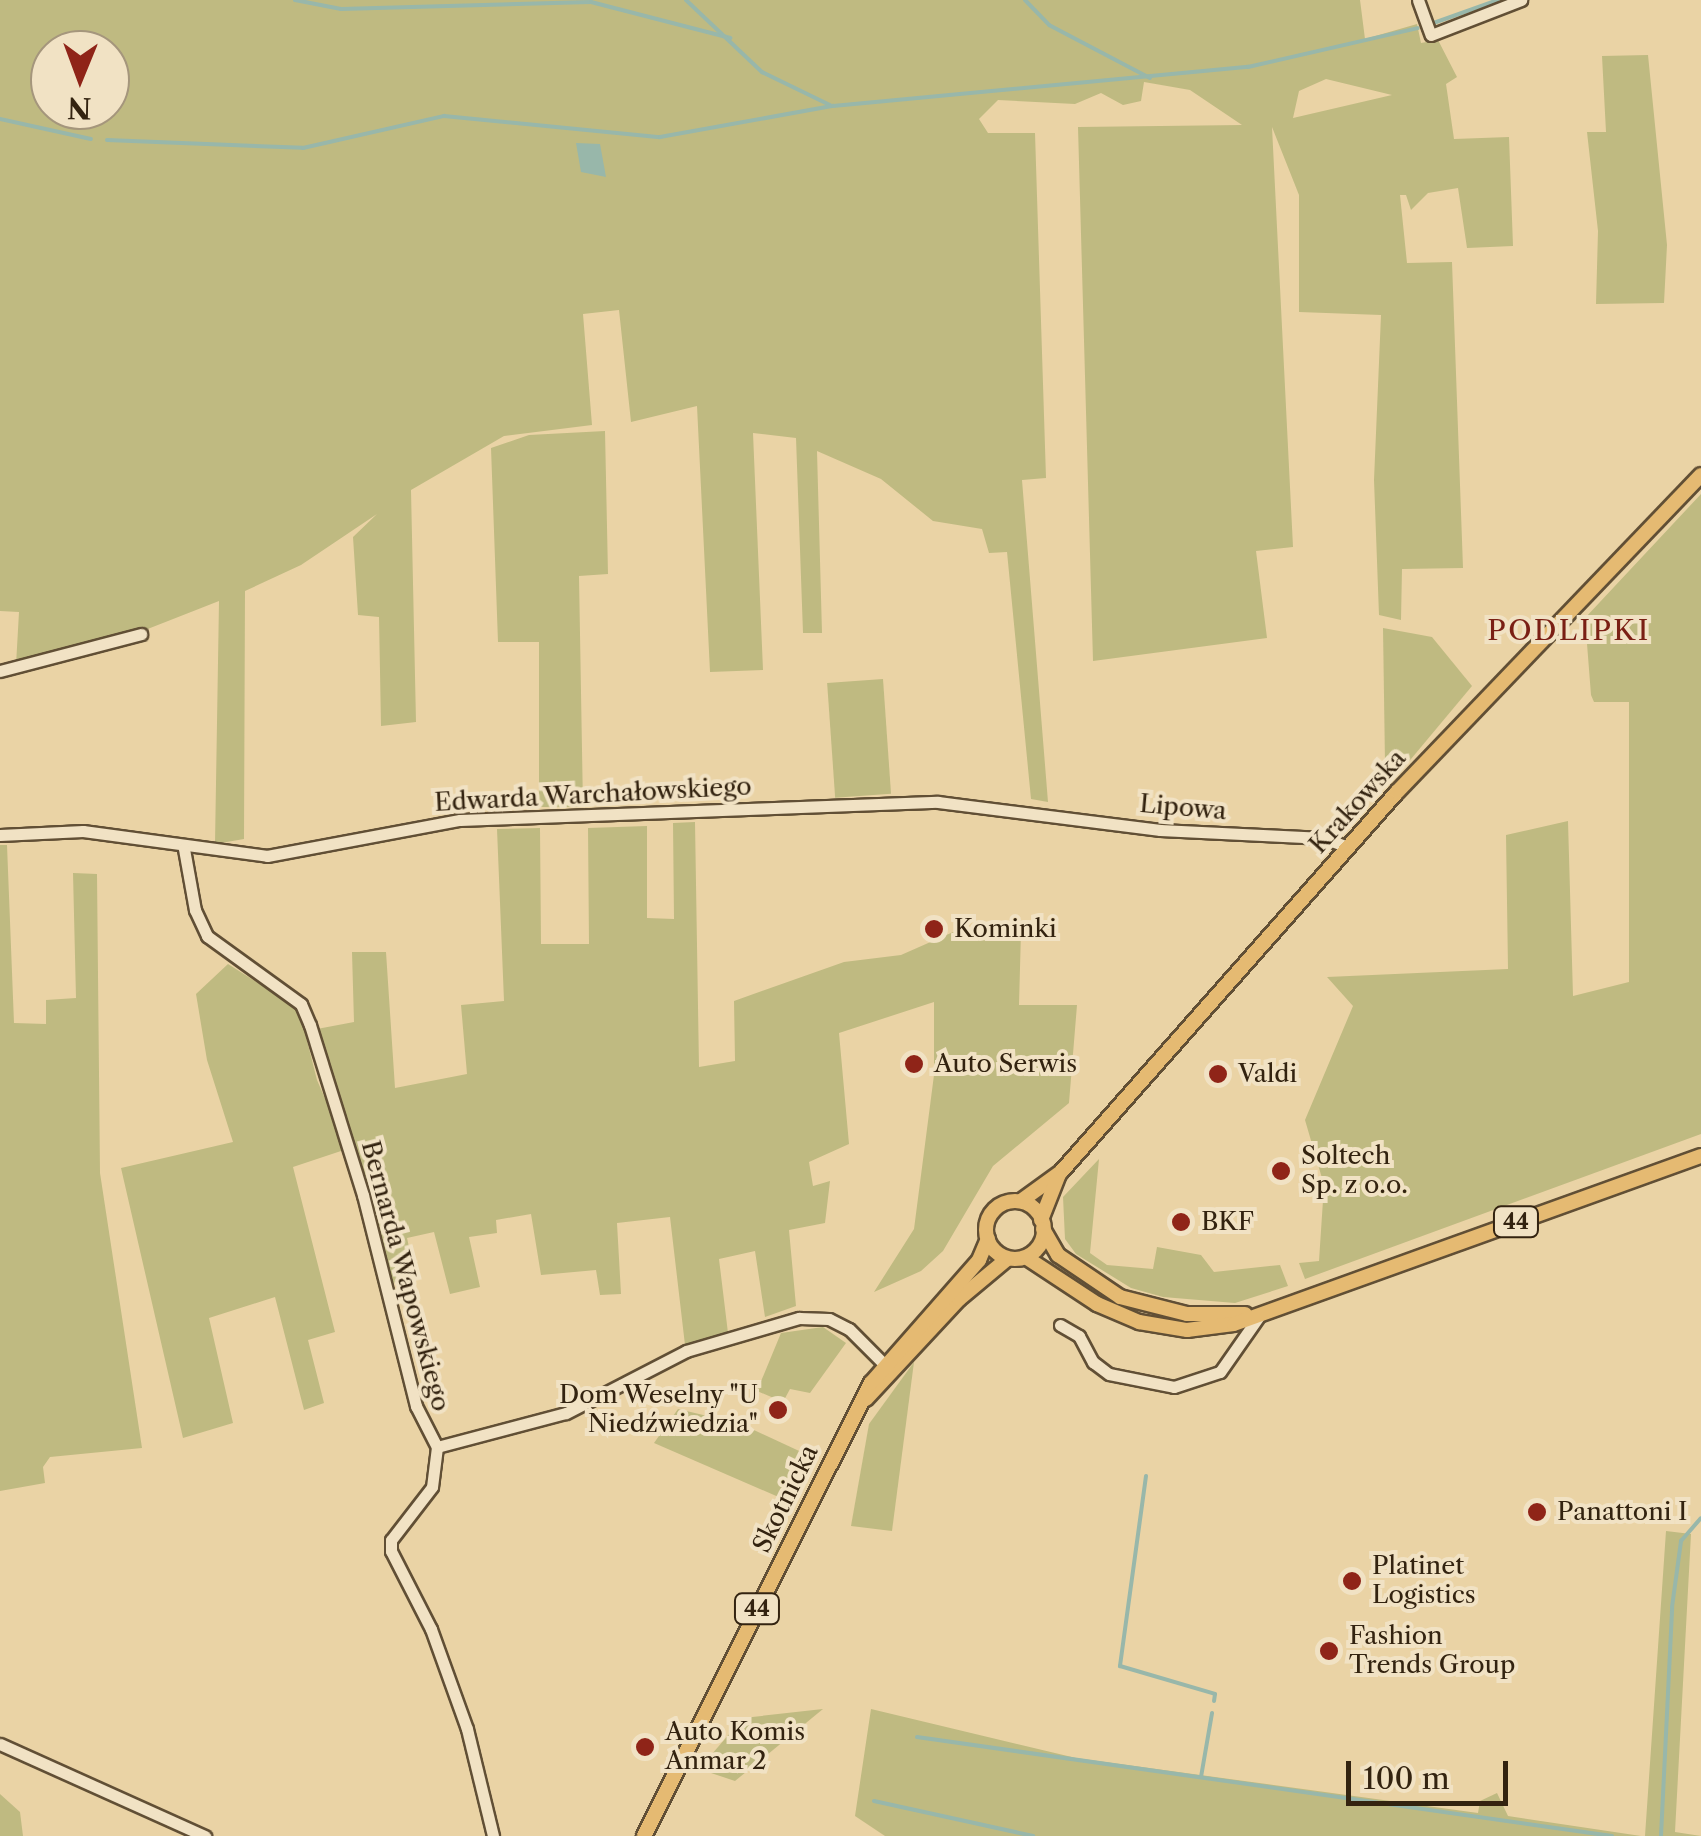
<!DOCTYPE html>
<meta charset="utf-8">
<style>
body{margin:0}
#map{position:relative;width:1701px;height:1836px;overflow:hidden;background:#ead3a5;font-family:"Libre Caslon Text",serif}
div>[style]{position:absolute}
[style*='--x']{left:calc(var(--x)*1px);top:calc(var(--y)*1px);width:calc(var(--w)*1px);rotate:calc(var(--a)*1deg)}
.green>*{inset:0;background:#bfba81;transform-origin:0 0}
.water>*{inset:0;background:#98b7aa}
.stream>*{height:4px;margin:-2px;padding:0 2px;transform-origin:2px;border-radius:2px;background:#98b7aa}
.roads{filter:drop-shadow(2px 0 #614f35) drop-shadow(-2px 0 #614f35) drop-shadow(0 2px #614f35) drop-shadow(0 -2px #614f35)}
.minor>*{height:11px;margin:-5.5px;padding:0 5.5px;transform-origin:5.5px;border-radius:5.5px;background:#f1e2c4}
.major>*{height:14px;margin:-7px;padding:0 7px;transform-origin:7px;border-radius:7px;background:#e5ba72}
.major>.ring{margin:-7px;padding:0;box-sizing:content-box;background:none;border:14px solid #e5ba72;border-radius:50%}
.dots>*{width:28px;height:28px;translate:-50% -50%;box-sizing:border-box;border:5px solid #f1e2c4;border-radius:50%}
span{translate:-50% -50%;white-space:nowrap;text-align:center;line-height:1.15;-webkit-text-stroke:8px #f1e2c4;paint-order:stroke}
.shield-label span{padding:2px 8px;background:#f1e2c4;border:2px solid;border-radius:8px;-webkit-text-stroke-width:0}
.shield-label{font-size:22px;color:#332310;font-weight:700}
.street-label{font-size:25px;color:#332310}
.poi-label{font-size:25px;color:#332310}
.left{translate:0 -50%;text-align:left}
.right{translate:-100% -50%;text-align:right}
.neighbourhood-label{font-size:28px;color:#7a1f14;letter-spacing:2.5px}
.north{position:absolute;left:30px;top:30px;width:100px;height:100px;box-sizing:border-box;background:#f1e2c4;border:2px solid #a5967c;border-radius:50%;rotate:181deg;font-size:28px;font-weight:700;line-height:40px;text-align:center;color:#332310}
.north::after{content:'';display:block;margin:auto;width:35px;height:45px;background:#8f2418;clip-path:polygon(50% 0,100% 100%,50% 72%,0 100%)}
.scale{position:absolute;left:1346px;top:1761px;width:162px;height:45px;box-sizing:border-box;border:5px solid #332310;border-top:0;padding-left:12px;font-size:30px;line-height:35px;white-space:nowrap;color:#332310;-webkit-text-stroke:8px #f1e2c4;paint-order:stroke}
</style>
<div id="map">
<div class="green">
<i style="clip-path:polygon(evenodd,0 0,1360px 0,1365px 39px,1417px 24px,1421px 43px,1438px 40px,1457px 77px,1446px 84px,1454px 139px,1509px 137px,1513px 246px,1467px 248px,1458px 188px,1428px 193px,1411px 210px,1406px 195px,1400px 195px,1407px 263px,1452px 262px,1463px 568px,1402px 569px,1401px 620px,1379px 615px,1374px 480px,1381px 315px,1299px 312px,1299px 195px,1272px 127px,1293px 547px,1256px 551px,1267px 638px,1093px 661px,1078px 127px,1242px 125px,1190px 90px,1144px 82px,1141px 101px,1123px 105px,1101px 93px,1075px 104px,998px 100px,979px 119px,988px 133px,1035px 133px,1046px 478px,1022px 480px,1048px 802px,1031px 799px,1007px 552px,989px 553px,982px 529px,933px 521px,881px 479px,817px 451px,822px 633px,803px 633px,796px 438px,753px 433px,763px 670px,710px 672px,697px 406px,631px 422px,619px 310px,583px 314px,592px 425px,504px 436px,411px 490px,416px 722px,381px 726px,379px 617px,358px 615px,353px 537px,377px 514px,301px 565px,245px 591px,244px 839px,215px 844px,219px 601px,140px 632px,16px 665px,19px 612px,0 611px,0 0,50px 50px,110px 50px,110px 110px,50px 110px,50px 50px,0 0,1326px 79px,1392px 95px,1293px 118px,1299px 91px,1326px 79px)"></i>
<i style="clip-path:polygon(1648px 55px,1667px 245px,1664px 303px,1596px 304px,1598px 231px,1587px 132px,1606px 132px,1602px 56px)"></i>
<i style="clip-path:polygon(605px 431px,608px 574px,579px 576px,583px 807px,539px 807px,539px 642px,498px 642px,491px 448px,529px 435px)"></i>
<i style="clip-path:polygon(1701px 494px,1701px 1134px,1305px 1279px,1299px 1263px,1319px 1261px,1324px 1185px,1305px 1120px,1353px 1006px,1327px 977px,1508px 969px,1506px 835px,1568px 821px,1573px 996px,1629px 982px,1629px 702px,1594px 702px,1591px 695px,1585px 618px)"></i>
<i style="clip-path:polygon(1383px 628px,1432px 637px,1472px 686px,1401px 771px,1385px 763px)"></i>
<i style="left:883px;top:679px;width:115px;height:56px;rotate:86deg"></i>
<i style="clip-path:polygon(695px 822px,699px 1067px,735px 1061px,734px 1001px,844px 962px,901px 955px,960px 929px,1021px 931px,1019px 1005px,1077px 1005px,1069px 1103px,993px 1166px,943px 1251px,921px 1271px,874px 1292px,914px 1229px,934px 1075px,934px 1002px,839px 1033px,849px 1144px,809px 1162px,813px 1186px,830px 1181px,825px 1223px,789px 1230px,796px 1306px,765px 1317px,755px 1251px,719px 1259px,728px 1333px,685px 1345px,670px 1217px,617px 1223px,621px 1294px,600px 1295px,596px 1270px,541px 1275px,531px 1214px,496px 1220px,497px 1233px,469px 1237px,480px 1287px,450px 1294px,434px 1232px,407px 1238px,416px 1278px,392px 1283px,317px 1029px,354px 1022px,352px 952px,386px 952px,395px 1088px,467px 1074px,461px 1005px,504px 1001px,497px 829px,540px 828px,541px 944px,589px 944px,588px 828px,647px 826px,647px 918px,674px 919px,673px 823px)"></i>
<i style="clip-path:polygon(0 845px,7px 845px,14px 1023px,46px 1024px,46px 1000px,76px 998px,73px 873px,97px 874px,100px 1173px,142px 1448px,50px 1457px,43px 1467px,45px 1483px,0 1491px)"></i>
<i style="clip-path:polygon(228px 964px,299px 1009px,317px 1080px,347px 1149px,293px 1167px,335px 1332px,308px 1340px,324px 1403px,304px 1410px,275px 1297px,209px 1318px,233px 1423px,183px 1438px,121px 1168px,233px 1142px,207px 1060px,196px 994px)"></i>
<i style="clip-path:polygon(1099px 1159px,1090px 1253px,1107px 1265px,1153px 1269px,1157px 1247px,1201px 1255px,1214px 1272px,1280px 1265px,1288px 1286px,1235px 1303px,1163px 1297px,1131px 1288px,1076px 1254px,1065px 1239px,1063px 1197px)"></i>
<i style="clip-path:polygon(823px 1327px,846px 1343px,810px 1393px,790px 1389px,783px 1402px,757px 1391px,781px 1333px)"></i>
<i style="clip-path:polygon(914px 1362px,892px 1531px,851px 1526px,869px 1424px)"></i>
<i style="clip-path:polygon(678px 1409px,741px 1424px,810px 1456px,790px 1502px,654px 1443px)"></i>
<i style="clip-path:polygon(1666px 1531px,1691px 1534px,1675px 1832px,1701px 1836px,1645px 1836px)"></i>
<i style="clip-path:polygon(823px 1709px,735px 1781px,699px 1769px,743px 1718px)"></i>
<i style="clip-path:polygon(871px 1709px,1076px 1758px,1478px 1813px,1480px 1801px,1497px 1793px,1508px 1816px,1641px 1836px,885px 1836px,855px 1816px)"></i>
<i style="clip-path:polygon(0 1794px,20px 1812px,23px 1836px,0 1836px)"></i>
</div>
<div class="water">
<i style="clip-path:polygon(576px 143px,600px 144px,606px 177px,581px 172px)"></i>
</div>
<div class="stream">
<i style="--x:295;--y:0;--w:47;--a:11.1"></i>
<i style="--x:341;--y:9;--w:250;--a:-1.6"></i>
<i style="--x:591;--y:2;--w:144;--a:14.5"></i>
<i style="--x:686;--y:0;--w:105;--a:43.5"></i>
<i style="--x:762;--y:72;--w:76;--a:25.9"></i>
<i style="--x:1025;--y:0;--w:35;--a:46"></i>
<i style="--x:1049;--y:25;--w:114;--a:27.7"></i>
<i style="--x:1428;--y:25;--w:74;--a:-19.7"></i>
<i style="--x:0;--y:119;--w:93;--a:12.4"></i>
<i style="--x:107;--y:140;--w:196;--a:2.3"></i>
<i style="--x:303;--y:148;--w:145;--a:-12.8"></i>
<i style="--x:444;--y:116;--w:217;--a:5.6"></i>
<i style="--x:660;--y:137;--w:176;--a:-10.2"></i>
<i style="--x:833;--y:106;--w:417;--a:-5.4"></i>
<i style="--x:1248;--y:67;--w:174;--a:-12.9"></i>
<i style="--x:1146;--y:1476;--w:192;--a:97.8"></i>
<i style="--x:1120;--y:1666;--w:99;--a:16.4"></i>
<i style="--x:1215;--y:1694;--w:7;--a:98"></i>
<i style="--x:917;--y:1737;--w:702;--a:8.11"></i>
<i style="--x:1201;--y:1777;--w:65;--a:-80.2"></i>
<i style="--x:874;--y:1801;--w:163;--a:12.4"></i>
<i style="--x:1661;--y:1836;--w:229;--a:-87.2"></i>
<i style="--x:1672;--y:1607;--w:67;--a:-82.2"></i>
<i style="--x:1681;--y:1541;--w:30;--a:-49"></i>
</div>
<div class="roads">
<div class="minor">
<i style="--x:1418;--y:0;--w:37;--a:70"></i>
<i style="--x:1431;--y:35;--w:97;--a:-21.3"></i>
<i style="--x:0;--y:671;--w:146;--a:-14.7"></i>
<i style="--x:0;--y:835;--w:83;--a:-2.8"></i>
<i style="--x:83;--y:831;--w:186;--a:7.7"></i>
<i style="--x:267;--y:856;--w:196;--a:-10.6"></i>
<i style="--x:460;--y:820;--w:478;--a:-2.2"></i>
<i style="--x:938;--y:802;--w:224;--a:7.2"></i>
<i style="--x:1160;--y:830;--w:164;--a:2.8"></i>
<i style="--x:1324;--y:838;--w:25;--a:21"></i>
<i style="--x:184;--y:849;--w:62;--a:79.8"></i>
<i style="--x:195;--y:910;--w:29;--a:65"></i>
<i style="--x:207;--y:936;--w:116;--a:35.9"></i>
<i style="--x:301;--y:1004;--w:23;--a:67"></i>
<i style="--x:310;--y:1025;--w:178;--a:72.7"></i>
<i style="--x:363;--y:1195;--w:218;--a:75.9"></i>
<i style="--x:416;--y:1406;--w:46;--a:62.9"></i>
<i style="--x:437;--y:1447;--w:133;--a:-14.8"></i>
<i style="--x:566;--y:1413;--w:135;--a:-27.3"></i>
<i style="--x:686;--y:1351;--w:118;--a:-16.3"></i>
<i style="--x:799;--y:1318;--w:30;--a:2"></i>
<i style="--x:829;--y:1319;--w:22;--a:27"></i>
<i style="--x:849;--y:1329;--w:57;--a:45"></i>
<i style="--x:1060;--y:1325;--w:22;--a:30"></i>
<i style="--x:1079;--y:1336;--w:30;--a:62"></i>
<i style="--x:1093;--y:1362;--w:20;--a:37"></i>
<i style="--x:1109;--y:1374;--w:66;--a:11.3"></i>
<i style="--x:1174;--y:1387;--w:48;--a:-18.1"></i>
<i style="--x:1220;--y:1372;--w:68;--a:-55.1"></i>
<i style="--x:437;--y:1447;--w:40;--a:97.1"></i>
<i style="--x:432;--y:1487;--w:67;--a:127.7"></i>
<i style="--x:391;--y:1540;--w:11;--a:90"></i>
<i style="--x:391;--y:1551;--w:88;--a:62.9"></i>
<i style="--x:431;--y:1629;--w:106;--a:70.2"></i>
<i style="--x:467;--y:1729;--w:110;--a:76.3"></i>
<i style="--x:0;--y:1744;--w:225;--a:24.2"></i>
</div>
<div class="major">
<i class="ring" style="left:986px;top:1201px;width:44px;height:44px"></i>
<i style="--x:1021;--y:1201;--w:49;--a:-35.9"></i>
<i style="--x:1061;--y:1172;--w:507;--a:-48.52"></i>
<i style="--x:1397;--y:792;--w:439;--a:-46.2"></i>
<i style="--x:1041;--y:1220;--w:49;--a:-68.6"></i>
<i style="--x:1043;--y:1229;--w:30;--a:60"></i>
<i style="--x:1058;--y:1255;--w:75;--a:34.1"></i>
<i style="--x:1120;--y:1297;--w:69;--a:14.2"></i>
<i style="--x:1187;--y:1314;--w:58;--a:0"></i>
<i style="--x:1027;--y:1258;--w:84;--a:33.3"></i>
<i style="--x:1097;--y:1304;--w:46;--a:23.2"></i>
<i style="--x:1139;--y:1322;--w:49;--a:9.5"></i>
<i style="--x:1187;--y:1330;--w:47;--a:-7.3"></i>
<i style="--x:1234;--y:1324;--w:496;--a:-19.8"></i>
<i style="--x:866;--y:1399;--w:137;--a:-47.1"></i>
<i style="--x:959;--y:1299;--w:62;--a:-39.8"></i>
<i style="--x:644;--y:1836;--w:507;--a:-63.38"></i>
<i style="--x:871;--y:1383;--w:164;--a:-48.7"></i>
<i style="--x:979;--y:1260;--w:23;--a:-67"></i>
</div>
</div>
<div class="dots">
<i style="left:934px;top:929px;background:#8f2418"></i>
<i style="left:914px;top:1064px;background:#8f2418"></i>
<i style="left:1218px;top:1074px;background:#8f2418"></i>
<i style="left:1281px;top:1171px;background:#8f2418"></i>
<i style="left:1181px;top:1222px;background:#8f2418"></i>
<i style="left:778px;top:1410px;background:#8f2418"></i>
<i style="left:1537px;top:1512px;background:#8f2418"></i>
<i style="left:1352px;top:1581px;background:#8f2418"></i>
<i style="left:1329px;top:1651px;background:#8f2418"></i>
<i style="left:645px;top:1747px;background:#8f2418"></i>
</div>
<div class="shield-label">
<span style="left:1516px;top:1222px">44</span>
<span style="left:757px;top:1609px">44</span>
</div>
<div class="street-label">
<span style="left:593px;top:795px;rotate:-3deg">Edwarda Warchałowskiego</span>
<span style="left:1358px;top:802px;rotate:-48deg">Krakowska</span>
<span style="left:1183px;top:808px;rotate:5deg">Lipowa</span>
<span style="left:405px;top:1276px;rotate:75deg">Bernarda Wapowskiego</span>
<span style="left:786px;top:1499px;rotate:-64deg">Skotnicka</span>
</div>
<div class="poi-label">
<span class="left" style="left:954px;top:929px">Kominki</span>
<span class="left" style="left:934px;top:1064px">Auto Serwis</span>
<span class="left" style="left:1238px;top:1074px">Valdi</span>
<span class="left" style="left:1301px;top:1171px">Soltech<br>Sp. z o.o.</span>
<span class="left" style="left:1201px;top:1222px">BKF</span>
<span class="right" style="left:758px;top:1410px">Dom Weselny "U<br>Niedźwiedzia"</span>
<span class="left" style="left:1557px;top:1512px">Panattoni I</span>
<span class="left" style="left:1372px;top:1581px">Platinet<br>Logistics</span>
<span class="left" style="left:1349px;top:1651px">Fashion<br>Trends Group</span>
<span class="left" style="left:665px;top:1747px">Auto Komis<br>Anmar 2</span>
</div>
<div class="neighbourhood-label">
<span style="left:1569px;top:630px">PODLIPKI</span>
</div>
<div class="north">N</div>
<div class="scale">100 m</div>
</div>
